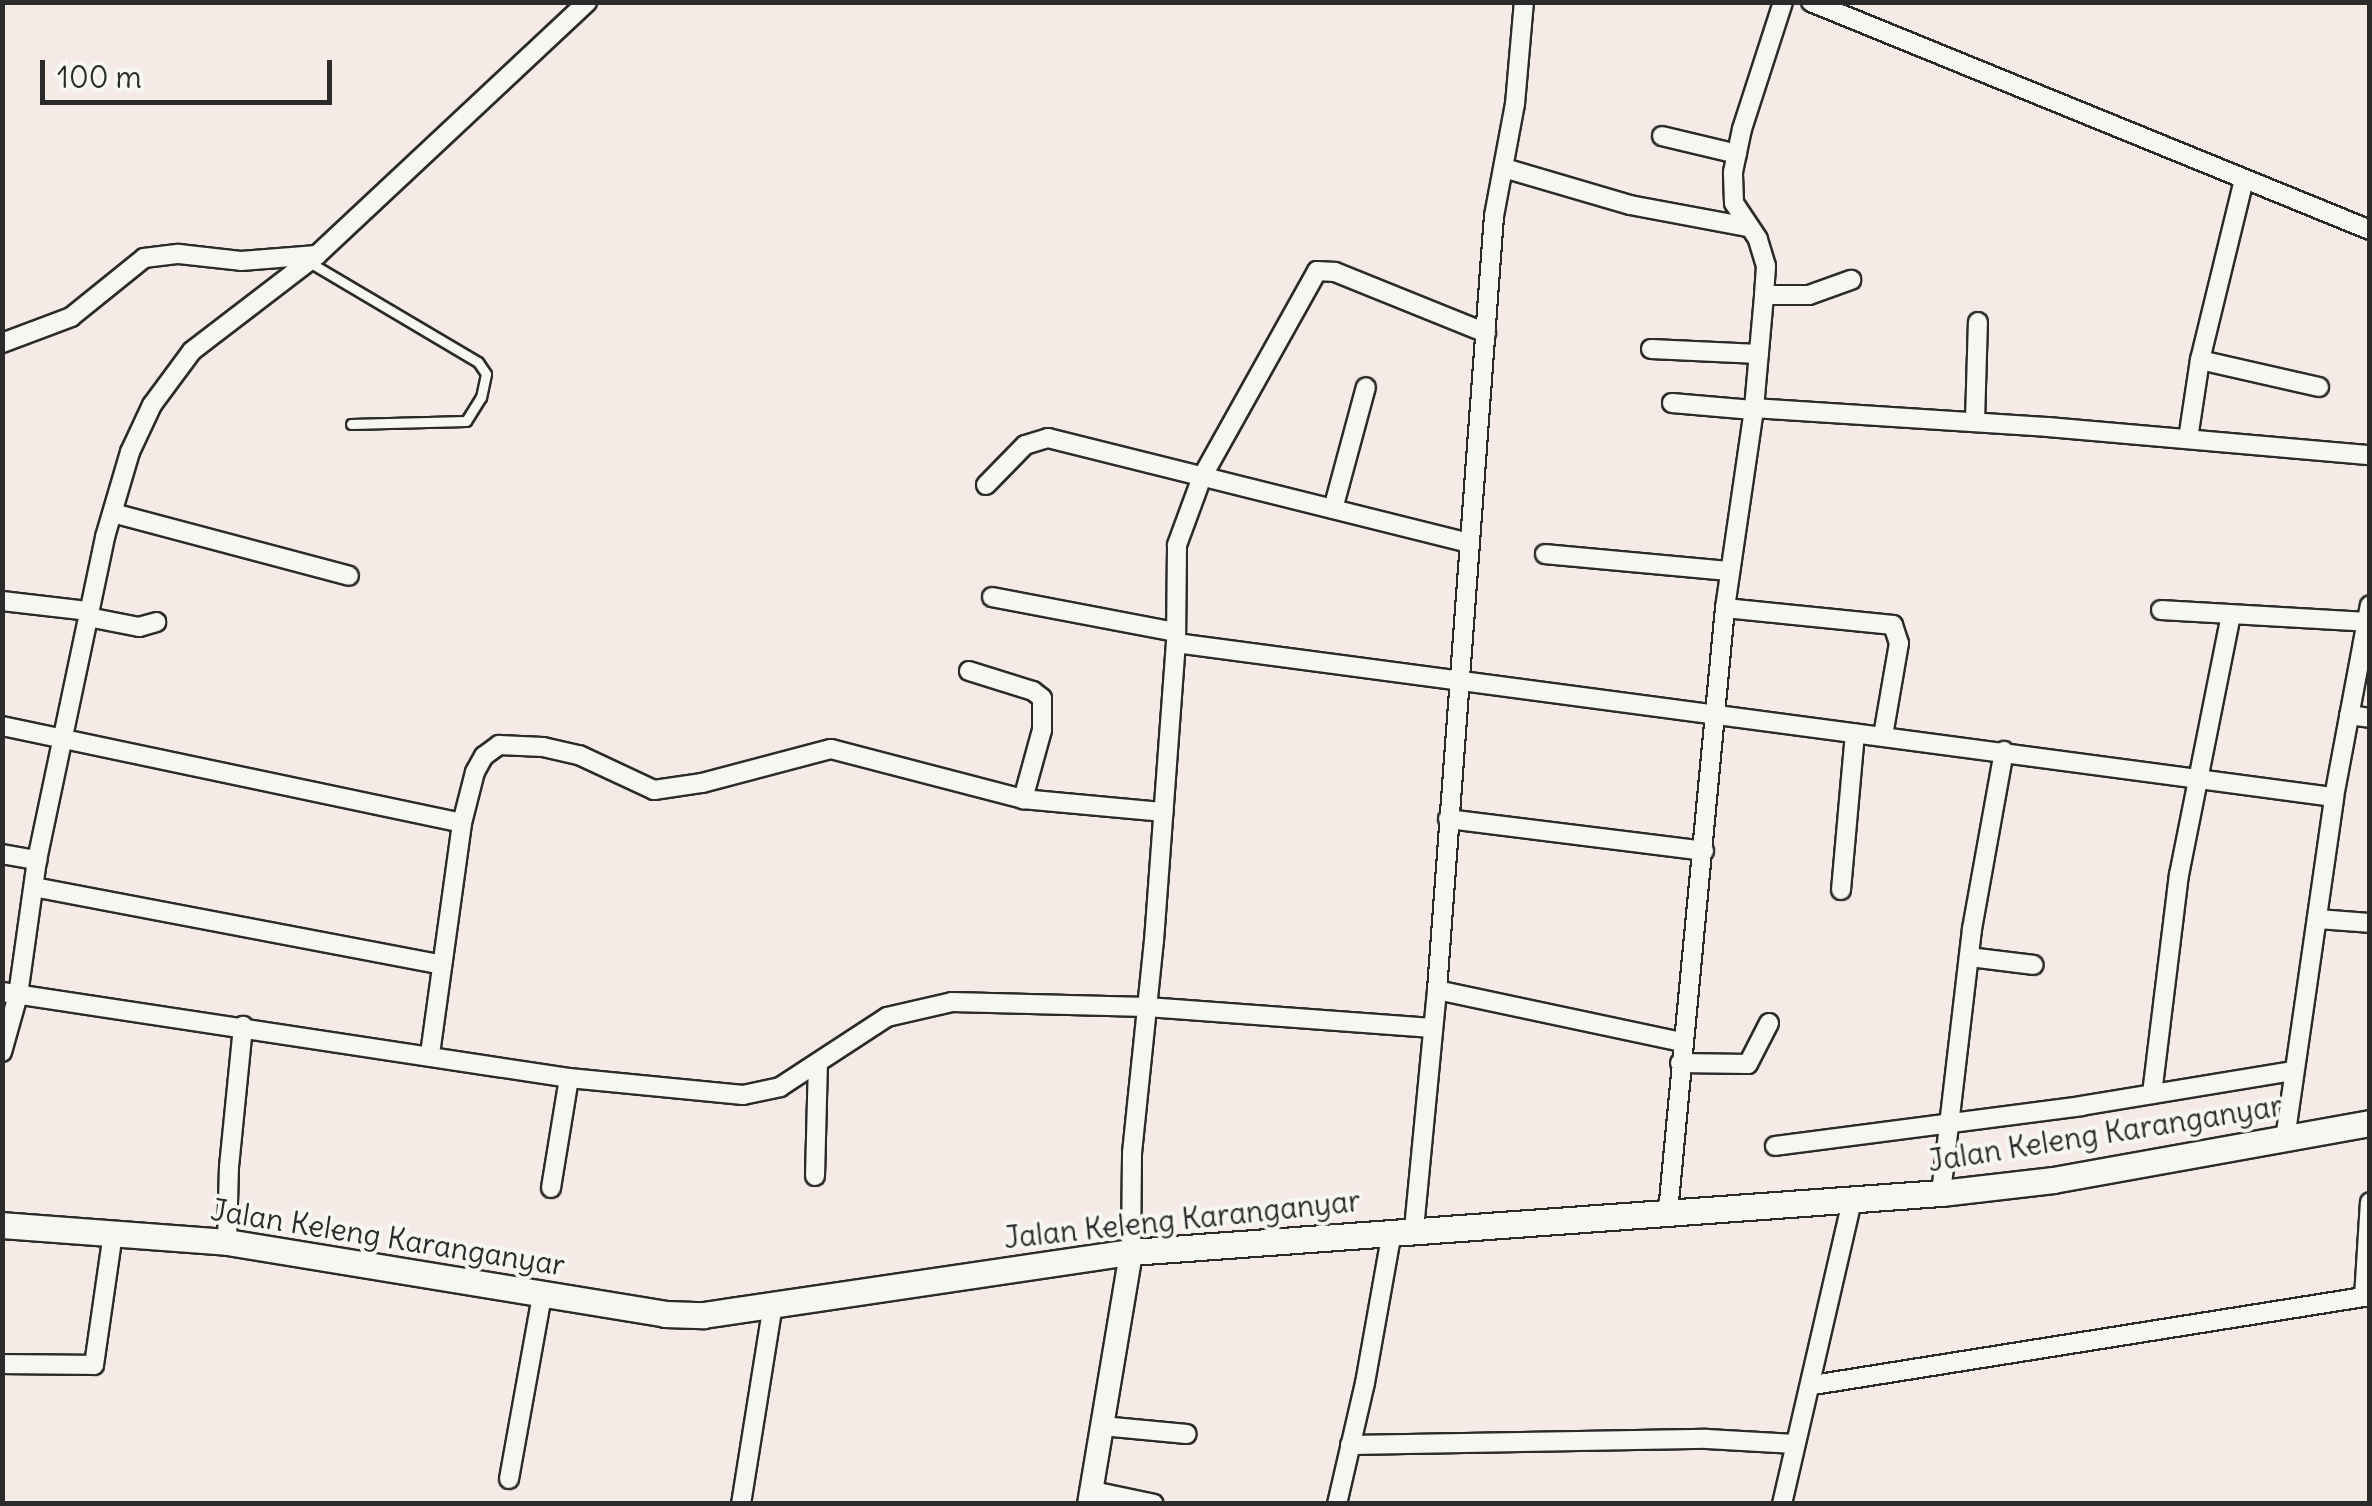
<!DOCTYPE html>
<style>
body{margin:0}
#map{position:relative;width:2372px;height:1506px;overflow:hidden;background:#f6eae7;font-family:Delius,sans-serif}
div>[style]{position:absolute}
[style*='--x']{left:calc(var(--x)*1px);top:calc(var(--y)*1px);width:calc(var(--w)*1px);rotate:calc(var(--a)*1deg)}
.roads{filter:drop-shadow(2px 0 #2b2b2b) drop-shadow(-2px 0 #2b2b2b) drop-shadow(0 2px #2b2b2b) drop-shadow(0 -2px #2b2b2b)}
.service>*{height:9px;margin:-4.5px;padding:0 4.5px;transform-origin:4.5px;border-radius:4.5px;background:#f6f6f2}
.minor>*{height:18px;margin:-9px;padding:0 9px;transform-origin:9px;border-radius:9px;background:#f6f6f2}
.tertiary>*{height:22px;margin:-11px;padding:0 11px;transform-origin:11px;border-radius:11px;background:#f6f6f2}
.secondary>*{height:25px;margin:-12.5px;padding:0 12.5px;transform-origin:12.5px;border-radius:12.5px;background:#f6f6f2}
span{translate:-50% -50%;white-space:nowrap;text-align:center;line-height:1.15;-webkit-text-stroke:8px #f6f6f2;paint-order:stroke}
.street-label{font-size:30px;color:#2b2b2b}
.frame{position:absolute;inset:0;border:5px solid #2b2b2b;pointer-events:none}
.scale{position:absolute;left:40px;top:60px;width:292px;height:45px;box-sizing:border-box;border:5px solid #2b2b2b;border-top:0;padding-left:12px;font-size:30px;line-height:35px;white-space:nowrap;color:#2b2b2b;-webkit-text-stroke:8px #f6f6f2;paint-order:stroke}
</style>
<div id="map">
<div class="roads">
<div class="service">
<i style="--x:309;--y:262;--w:196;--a:30.6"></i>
<i style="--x:478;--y:362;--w:14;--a:56"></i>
<i style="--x:486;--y:374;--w:24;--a:102"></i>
<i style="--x:481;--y:397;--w:28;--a:122"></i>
<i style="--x:466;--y:421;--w:115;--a:178.5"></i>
</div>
<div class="minor">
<i style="--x:1811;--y:2;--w:604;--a:22.19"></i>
<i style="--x:1662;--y:136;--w:77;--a:13.5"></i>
<i style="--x:1504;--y:168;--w:131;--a:16.4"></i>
<i style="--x:1630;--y:205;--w:119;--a:10.6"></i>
<i style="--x:1764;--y:295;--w:45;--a:0"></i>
<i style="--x:1809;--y:295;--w:45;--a:-19.7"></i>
<i style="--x:2;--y:343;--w:74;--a:-20.6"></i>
<i style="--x:71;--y:317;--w:94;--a:-38.9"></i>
<i style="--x:144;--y:258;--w:35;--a:-7"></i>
<i style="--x:179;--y:254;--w:62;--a:6.4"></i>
<i style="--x:241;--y:261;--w:76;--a:-4.5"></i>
<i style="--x:1651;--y:349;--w:108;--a:2.7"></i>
<i style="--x:2200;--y:360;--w:122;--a:12.8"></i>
<i style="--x:1672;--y:403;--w:81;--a:4.9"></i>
<i style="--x:1754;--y:408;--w:295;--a:3.7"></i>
<i style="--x:2048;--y:427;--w:323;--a:5"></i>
<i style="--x:1975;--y:421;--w:99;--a:-88.3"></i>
<i style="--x:2188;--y:439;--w:80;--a:-81.4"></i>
<i style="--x:2200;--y:360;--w:186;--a:-76.3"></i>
<i style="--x:986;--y:485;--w:56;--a:-45.7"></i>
<i style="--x:1025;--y:445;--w:24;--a:-17"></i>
<i style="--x:1048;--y:438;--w:435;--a:14"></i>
<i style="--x:1333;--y:509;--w:126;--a:-74.9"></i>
<i style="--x:113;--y:513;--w:244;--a:14.9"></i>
<i style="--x:1545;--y:554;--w:186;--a:5.3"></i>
<i style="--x:992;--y:597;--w:187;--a:10.8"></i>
<i style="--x:2;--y:601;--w:88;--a:6.6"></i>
<i style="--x:1725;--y:608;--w:169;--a:5.8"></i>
<i style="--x:1893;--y:625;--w:19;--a:72"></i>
<i style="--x:1899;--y:643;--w:94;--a:99.8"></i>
<i style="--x:2161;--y:610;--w:206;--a:3.3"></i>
<i style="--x:88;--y:617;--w:52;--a:11.1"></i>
<i style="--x:139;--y:627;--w:18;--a:-16"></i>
<i style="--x:1176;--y:643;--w:1168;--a:7.58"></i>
<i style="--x:969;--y:671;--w:67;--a:17.4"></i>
<i style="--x:1033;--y:691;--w:11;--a:38"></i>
<i style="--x:1042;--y:698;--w:32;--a:90"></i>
<i style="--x:1042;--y:730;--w:72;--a:105.4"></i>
<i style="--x:2349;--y:715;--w:21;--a:8"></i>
<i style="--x:2;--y:726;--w:470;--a:11.9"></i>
<i style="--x:1448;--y:819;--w:258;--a:7.1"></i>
<i style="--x:2;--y:854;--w:36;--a:10"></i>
<i style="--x:34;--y:887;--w:415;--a:10.8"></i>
<i style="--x:1841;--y:890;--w:157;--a:-84.9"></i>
<i style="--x:2317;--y:919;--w:53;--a:4.3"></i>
<i style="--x:1969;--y:957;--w:65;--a:7"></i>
<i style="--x:1437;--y:990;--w:250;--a:12"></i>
<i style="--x:2;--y:992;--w:573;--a:8.62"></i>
<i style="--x:569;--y:1078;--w:175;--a:5.6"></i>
<i style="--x:743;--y:1095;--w:38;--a:-12"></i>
<i style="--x:780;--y:1087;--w:128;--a:-33.2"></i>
<i style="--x:887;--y:1017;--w:67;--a:-13"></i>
<i style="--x:952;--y:1002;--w:195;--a:1.5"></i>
<i style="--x:1147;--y:1007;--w:286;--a:4.2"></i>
<i style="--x:2;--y:1052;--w:59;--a:-74.3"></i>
<i style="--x:18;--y:995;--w:136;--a:-82"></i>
<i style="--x:37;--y:860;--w:330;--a:-78.1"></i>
<i style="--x:105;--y:537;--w:89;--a:-73.6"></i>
<i style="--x:130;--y:452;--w:52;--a:-64.9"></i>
<i style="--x:152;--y:405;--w:67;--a:-53.5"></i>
<i style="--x:192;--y:351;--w:158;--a:-37.5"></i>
<i style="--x:317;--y:255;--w:370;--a:-43.1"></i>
<i style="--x:430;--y:1054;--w:233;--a:-82.1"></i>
<i style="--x:462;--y:823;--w:53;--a:-75.7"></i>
<i style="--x:475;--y:772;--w:18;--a:-61"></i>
<i style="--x:484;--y:756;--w:19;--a:-36"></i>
<i style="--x:499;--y:745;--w:44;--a:2.6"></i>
<i style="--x:543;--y:747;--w:37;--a:13"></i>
<i style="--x:579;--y:755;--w:83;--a:25"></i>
<i style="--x:654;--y:790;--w:49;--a:-8.3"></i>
<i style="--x:702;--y:783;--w:133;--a:-14.8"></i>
<i style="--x:831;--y:749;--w:198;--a:14.6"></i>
<i style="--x:1023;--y:799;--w:141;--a:5.3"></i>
<i style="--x:1680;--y:1063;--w:68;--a:0.8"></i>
<i style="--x:1748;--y:1064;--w:46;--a:-62.9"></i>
<i style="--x:2152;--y:1094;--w:221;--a:-83"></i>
<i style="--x:2179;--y:875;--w:265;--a:-78.7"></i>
<i style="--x:2285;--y:1139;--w:345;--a:-81.8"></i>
<i style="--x:2334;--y:797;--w:195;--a:-79.4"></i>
<i style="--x:1775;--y:1146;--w:309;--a:-7.4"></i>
<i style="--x:2081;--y:1106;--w:214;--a:-9.4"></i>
<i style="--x:815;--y:1176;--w:113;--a:-88.5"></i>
<i style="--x:551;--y:1188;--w:111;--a:-80.7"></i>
<i style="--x:1941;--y:1193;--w:266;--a:-83.3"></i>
<i style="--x:1972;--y:929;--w:181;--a:-79.8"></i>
<i style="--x:1668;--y:1212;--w:607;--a:-84.61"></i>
<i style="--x:1725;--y:608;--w:202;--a:-81.7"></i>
<i style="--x:1754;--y:408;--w:113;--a:-84.9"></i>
<i style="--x:1764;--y:295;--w:29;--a:-86"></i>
<i style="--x:1766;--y:266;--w:28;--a:-107"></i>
<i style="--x:1758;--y:239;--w:43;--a:-123.7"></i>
<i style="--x:1734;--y:203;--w:31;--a:-92"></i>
<i style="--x:1733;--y:172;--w:44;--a:-78.2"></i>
<i style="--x:1742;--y:129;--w:133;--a:-72.1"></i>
<i style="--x:1414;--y:1229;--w:240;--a:-84.5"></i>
<i style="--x:1437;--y:990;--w:776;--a:-85.79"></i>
<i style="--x:1494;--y:216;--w:114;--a:-79.4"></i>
<i style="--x:1515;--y:104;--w:102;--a:-85"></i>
<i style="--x:227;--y:1242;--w:75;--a:-88.5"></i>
<i style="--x:229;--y:1167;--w:142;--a:-84.3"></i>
<i style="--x:1131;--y:1252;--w:99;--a:-89.4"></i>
<i style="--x:1132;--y:1153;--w:213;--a:-84.1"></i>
<i style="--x:1154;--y:941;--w:299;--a:-85.8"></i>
<i style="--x:1176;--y:643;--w:98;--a:-89.4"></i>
<i style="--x:1177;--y:545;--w:72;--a:-69.8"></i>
<i style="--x:1202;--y:477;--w:236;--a:-60.8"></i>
<i style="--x:1317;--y:271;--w:18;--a:3"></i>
<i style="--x:1335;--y:272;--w:163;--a:22"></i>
<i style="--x:2364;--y:1297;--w:95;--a:-86.4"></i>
<i style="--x:2;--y:1364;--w:92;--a:0.6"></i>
<i style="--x:94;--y:1365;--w:133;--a:-81.8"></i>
<i style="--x:1813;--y:1385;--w:564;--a:-9.08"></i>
<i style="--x:1102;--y:1426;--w:85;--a:5.4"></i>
<i style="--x:1350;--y:1445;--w:357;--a:-1"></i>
<i style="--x:1707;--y:1439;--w:88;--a:3.3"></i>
<i style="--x:509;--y:1479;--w:187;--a:-79.8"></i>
<i style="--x:1093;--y:1491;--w:62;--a:12"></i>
<i style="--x:741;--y:1504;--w:202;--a:-80.9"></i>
<i style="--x:1337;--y:1504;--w:124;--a:-77"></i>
<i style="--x:1365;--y:1383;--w:154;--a:-79.9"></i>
<i style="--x:1782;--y:1504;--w:312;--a:-77"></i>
</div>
<div class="tertiary">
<i style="--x:1089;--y:1504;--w:255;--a:-80.5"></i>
</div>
<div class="secondary">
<i style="--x:2;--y:1225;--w:226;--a:4.3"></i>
<i style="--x:227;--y:1242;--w:444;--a:9.3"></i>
<i style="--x:665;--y:1314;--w:38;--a:2"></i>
<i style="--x:703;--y:1315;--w:433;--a:-8.4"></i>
<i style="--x:1131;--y:1252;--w:812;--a:-4.17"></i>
<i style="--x:1941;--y:1193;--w:113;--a:-6.6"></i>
<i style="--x:2053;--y:1180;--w:322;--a:-10.2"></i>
</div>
</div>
<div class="street-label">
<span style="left:2105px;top:1133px;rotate:-9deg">Jalan Keleng Karanganyar</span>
<span style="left:1182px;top:1219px;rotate:-6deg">Jalan Keleng Karanganyar</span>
<span style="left:388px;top:1237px;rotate:9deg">Jalan Keleng Karanganyar</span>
</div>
<div class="frame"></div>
<div class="scale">100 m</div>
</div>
